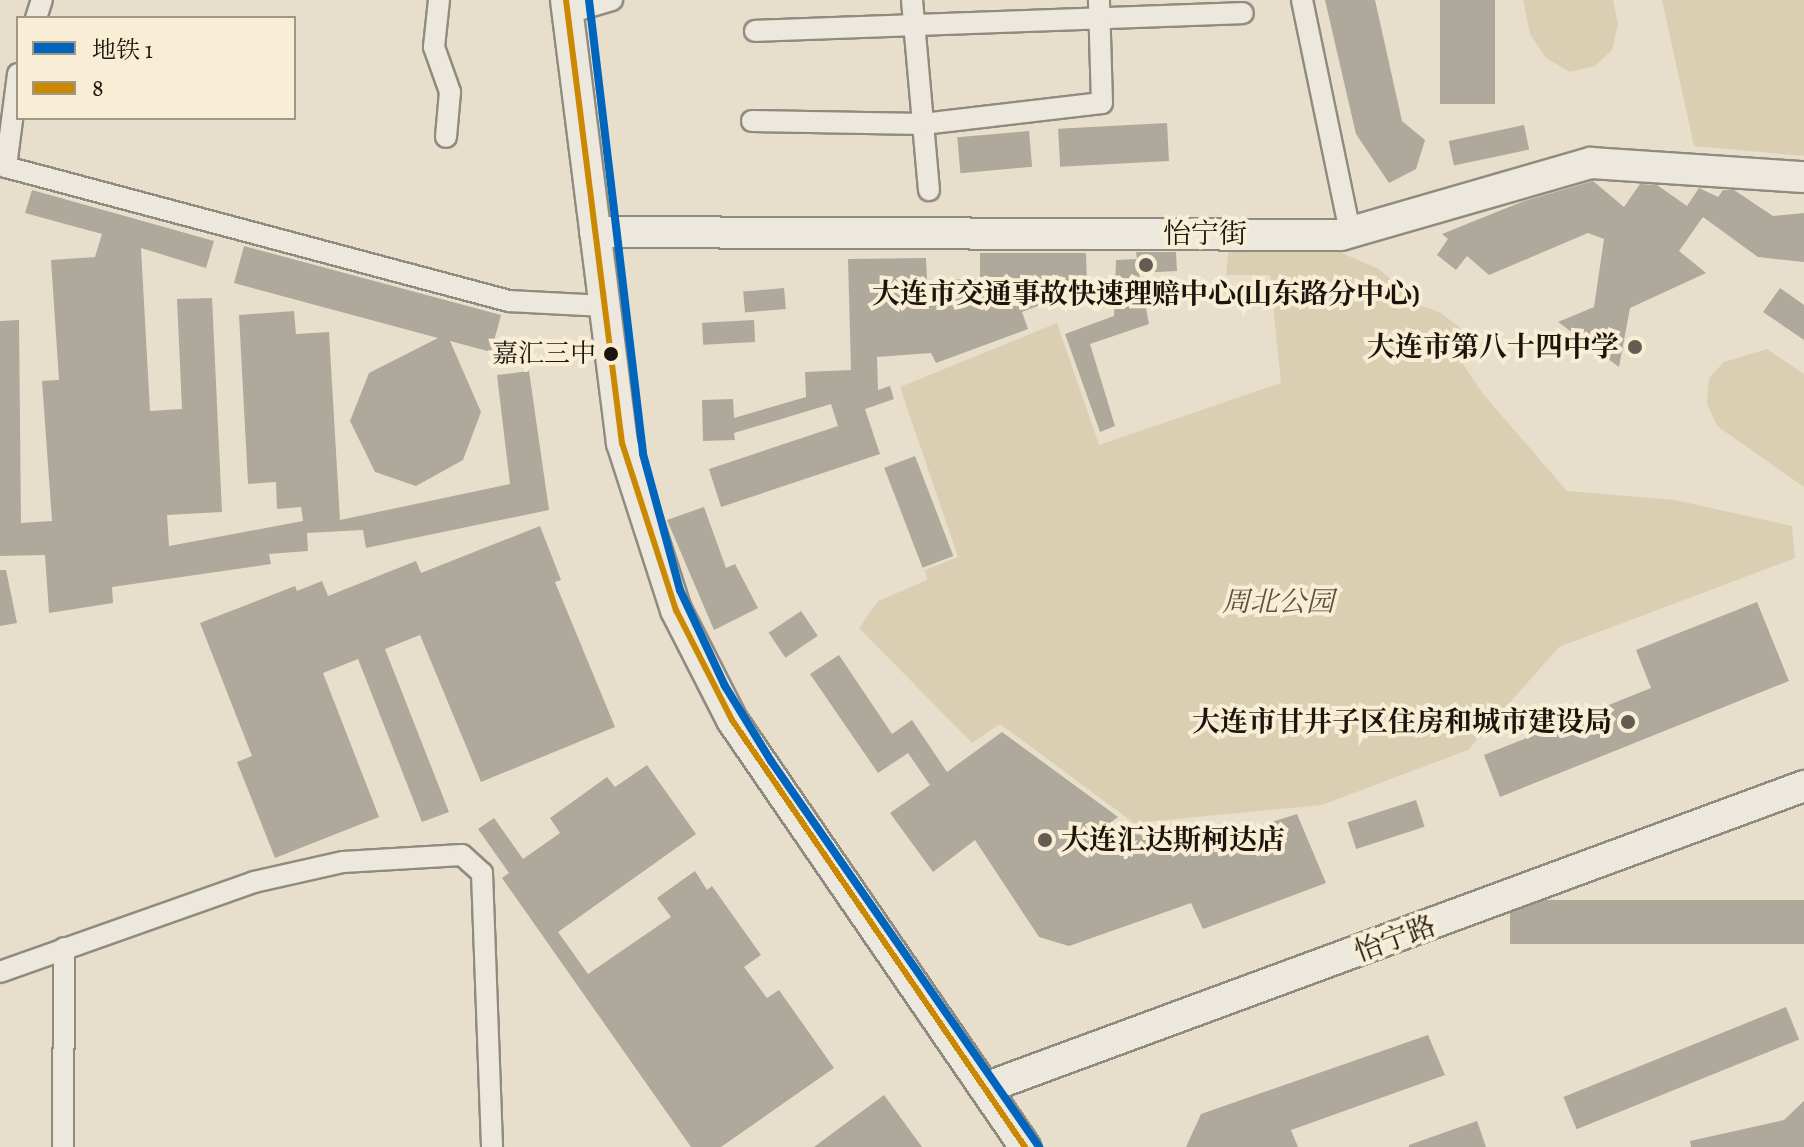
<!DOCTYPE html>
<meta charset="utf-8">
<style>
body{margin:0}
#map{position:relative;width:1804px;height:1147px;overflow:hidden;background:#e7dfcb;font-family:Alegreya,"Noto Serif SC",serif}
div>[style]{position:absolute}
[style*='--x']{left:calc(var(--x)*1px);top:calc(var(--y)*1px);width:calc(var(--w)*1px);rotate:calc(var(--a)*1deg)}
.green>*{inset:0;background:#dacfb3}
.building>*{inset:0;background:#afa99c;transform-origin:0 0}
.roads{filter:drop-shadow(2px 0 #918b7f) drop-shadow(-2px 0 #918b7f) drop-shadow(0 2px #918b7f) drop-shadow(0 -2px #918b7f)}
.street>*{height:20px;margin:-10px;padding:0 10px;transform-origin:10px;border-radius:10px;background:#ece8dd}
.secondary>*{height:30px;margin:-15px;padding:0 15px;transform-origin:15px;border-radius:15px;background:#ece8dd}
.bus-1>*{height:6px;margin:-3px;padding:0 3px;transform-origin:3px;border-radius:3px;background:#cb8903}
.metro-1>*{height:8px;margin:-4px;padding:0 4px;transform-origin:4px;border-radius:4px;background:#0065bd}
.dots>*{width:22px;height:22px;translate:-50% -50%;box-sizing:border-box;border:4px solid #f8eed5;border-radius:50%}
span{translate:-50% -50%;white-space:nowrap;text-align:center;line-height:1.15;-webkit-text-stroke:8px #f8eed5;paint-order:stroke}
.bus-label{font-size:26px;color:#1d150d}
.right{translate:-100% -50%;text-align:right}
.street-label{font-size:28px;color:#1d150d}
.poi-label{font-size:28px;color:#1d150d;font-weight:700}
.left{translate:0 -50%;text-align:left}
.park-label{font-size:28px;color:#5b5240;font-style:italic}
.legend{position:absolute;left:16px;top:16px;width:280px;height:104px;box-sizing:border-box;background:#f8eed5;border:2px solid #a09785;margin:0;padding:10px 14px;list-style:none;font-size:24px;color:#1d150d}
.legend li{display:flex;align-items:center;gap:16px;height:40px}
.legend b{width:40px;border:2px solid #a09785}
</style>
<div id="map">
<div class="green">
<i style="clip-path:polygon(1523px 0,1613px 0,1618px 24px,1612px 50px,1595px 66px,1570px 72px,1546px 58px,1530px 34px)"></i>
<i style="clip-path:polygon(1662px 0,1804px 0,1804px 156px,1694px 146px)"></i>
<i style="clip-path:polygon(1229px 246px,1337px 251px,1379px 269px,1419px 305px,1441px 313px,1474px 339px,1457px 355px,1483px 394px,1567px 491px,1675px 500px,1792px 526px,1795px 558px,1559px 647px,1468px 750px,1322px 805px,1134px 823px,1000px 724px,972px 743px,859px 628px,878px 601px,927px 580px,925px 570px,958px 557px,900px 387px,1057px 323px,1099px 445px,1281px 383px,1270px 275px,1226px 275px)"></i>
<i style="clip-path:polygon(1767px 349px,1804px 374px,1804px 487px,1717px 426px,1707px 404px,1709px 378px,1724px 362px)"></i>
</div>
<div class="building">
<i style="clip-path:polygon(1325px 0,1375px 0,1402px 121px,1425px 140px,1416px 169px,1389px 183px,1356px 134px)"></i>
<i style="left:1440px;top:0;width:55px;height:104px"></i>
<i style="left:1167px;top:123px;width:38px;height:109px;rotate:87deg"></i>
<i style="left:1524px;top:125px;width:25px;height:77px;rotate:78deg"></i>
<i style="left:1029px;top:131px;width:36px;height:72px;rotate:85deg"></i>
<i style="clip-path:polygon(1593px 181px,1624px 207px,1640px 184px,1657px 185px,1687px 206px,1699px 188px,1718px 197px,1723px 190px,1734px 190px,1773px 216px,1804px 213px,1804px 262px,1758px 257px,1703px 217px,1679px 251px,1706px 273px,1630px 308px,1619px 367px,1558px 322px,1594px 307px,1604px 239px,1588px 233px,1489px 275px,1467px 256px,1456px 270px,1437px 255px,1448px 239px,1442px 234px,1524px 201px)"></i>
<i style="clip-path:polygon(32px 190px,214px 241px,206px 268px,141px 248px,150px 411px,182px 409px,177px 299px,212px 298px,222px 512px,167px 515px,169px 546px,303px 521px,301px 507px,277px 509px,276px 482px,248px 484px,239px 315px,294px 311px,296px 334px,329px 332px,340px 520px,510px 484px,497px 375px,529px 371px,549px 510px,366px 548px,363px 530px,307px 533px,308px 551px,269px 554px,271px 564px,112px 587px,113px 603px,49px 613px,45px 555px,0 556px,0 321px,19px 320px,21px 523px,52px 521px,42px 381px,59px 380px,51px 260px,95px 257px,102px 234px,25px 213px)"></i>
<i style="clip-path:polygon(244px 246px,501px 315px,491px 352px,450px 341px,481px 412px,463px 460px,416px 486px,375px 472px,350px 421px,369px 373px,438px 338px,234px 283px)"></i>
<i style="clip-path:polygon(1136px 252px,1176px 252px,1177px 271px,1139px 273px,1149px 324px,1090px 344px,1115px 426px,1100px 432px,1065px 334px,1114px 316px,1116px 260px,1137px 259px)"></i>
<i style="clip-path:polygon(980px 253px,1086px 253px,1087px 287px,1022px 312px,1028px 329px,936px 363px,931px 353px,877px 357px,878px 390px,890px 386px,894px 399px,865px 409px,880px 454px,721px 507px,709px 469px,838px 426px,831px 404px,734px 433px,735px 440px,703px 441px,702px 400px,733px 399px,734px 418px,806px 397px,805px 372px,851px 370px,848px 259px,926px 258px,927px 280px,980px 279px)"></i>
<i style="left:784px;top:288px;width:21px;height:41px;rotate:85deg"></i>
<i style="clip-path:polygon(1780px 288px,1804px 305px,1804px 340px,1763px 312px)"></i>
<i style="left:754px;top:320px;width:22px;height:52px;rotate:87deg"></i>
<i style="left:915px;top:456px;width:107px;height:33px;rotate:69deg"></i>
<i style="clip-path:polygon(704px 507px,726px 568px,735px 564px,758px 608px,714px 630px,667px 520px)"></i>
<i style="clip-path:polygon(540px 526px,561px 580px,555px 582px,615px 727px,481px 782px,420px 635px,385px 649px,449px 812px,422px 822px,358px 659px,323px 673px,379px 817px,275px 858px,237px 762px,252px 756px,200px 623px,295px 586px,297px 591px,322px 581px,328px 596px,416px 561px,421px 573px)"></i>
<i style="clip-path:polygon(0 570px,6px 570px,17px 623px,0 626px)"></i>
<i style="clip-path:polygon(1757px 602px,1789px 681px,1500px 797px,1484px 755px,1651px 688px,1636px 650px)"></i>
<i style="left:801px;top:611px;width:30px;height:39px;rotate:56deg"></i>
<i style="clip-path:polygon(839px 655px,892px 734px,912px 720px,947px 772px,1002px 732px,1118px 817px,1103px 828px,1164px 839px,1176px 834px,1188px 848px,1297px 814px,1326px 883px,1203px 929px,1191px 903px,1069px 946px,1039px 937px,975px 840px,933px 872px,890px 813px,930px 785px,908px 753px,878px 773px,810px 674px)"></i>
<i style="clip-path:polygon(647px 765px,696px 834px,558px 932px,588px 974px,671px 917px,657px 898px,695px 871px,707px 890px,712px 886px,761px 955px,744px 967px,767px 998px,779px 990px,834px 1068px,721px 1147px,691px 1147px,502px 878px,509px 873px,478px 829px,494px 818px,523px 859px,560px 833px,550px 818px,607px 777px,615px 787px)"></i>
<i style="left:1416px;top:800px;width:28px;height:72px;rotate:72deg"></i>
<i style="left:1804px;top:900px;width:44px;height:294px;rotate:90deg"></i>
<i style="left:1786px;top:1007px;width:35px;height:240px;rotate:68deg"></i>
<i style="clip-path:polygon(1428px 1035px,1445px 1075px,1291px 1130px,1298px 1147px,1186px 1147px,1201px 1114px)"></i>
<i style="clip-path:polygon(884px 1095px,922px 1147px,814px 1147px)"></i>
<i style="clip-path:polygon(1804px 1101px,1804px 1147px,1691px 1147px,1690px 1141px,1784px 1120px)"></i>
<i style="clip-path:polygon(1477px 1121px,1486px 1147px,1409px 1147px,1409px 1145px)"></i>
</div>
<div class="roads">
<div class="street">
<i style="--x:439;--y:0;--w:47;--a:96.1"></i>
<i style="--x:434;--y:47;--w:48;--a:70.4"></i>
<i style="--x:450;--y:92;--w:45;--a:95.1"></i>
<i style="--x:912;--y:0;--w:191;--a:84.9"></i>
<i style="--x:1302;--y:0;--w:237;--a:78.3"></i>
<i style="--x:568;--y:13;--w:46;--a:-16.5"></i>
<i style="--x:36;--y:18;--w:19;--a:-72"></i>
<i style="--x:755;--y:31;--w:488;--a:-2.1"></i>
<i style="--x:18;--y:74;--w:94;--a:97.4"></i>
<i style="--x:6;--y:167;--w:521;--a:14.92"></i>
<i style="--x:509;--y:301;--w:95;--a:3"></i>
<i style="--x:752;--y:121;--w:171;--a:1"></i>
<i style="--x:923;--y:124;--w:180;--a:-6.7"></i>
<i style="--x:1102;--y:103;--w:103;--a:-91.7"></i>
<i style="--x:0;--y:972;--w:269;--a:-19.5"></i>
<i style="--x:254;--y:882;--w:91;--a:-12.7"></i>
<i style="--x:343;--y:862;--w:119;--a:-3.4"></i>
<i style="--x:462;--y:855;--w:27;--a:42"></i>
<i style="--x:482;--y:873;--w:274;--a:87.9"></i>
<i style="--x:63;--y:1147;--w:199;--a:-89.7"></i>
</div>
<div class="secondary">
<i style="--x:566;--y:0;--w:447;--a:82.8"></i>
<i style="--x:622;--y:443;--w:176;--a:72.1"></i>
<i style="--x:676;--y:610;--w:123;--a:63"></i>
<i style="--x:732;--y:720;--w:518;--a:55.54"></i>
<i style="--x:595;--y:232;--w:746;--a:0.23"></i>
<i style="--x:1341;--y:235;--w:260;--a:-16.1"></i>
<i style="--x:1591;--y:163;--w:213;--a:3.8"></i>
<i style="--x:985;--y:1088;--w:873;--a:-20.24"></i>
</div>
</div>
<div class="bus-1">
<i style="--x:566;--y:0;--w:447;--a:82.8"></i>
<i style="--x:622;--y:443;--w:176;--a:72.1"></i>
<i style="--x:676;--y:610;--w:123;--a:63"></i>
<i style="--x:732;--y:720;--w:518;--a:55.54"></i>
</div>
<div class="metro-1">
<i style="--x:589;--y:0;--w:457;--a:83.2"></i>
<i style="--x:643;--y:454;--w:141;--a:74.8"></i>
<i style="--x:680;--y:590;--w:106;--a:64.9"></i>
<i style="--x:725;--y:686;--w:88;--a:58.5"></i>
<i style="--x:771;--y:761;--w:470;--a:55.2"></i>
</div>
<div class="dots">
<i style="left:1146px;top:265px;background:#645c50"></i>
<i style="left:1635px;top:347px;background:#645c50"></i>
<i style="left:611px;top:354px;background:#1d150d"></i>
<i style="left:1628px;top:722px;background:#645c50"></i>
<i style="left:1045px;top:840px;background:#645c50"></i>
</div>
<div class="bus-label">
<span class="right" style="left:596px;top:354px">嘉汇三中</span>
</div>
<div class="street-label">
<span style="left:1205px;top:234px">怡宁街</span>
<span style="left:1395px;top:939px;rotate:-20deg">怡宁路</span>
</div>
<div class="poi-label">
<span style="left:1146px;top:294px">大连市交通事故快速理赔中心(山东路分中心)</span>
<span class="right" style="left:1619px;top:347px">大连市第八十四中学</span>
<span class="right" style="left:1612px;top:722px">大连市甘井子区住房和城市建设局</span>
<span class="left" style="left:1061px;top:840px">大连汇达斯柯达店</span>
</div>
<div class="park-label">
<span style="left:1278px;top:602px">周北公园</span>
</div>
<ul class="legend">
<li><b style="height:10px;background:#0065bd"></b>地铁 1</li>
<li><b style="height:10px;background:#cb8903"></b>8</li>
</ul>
</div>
